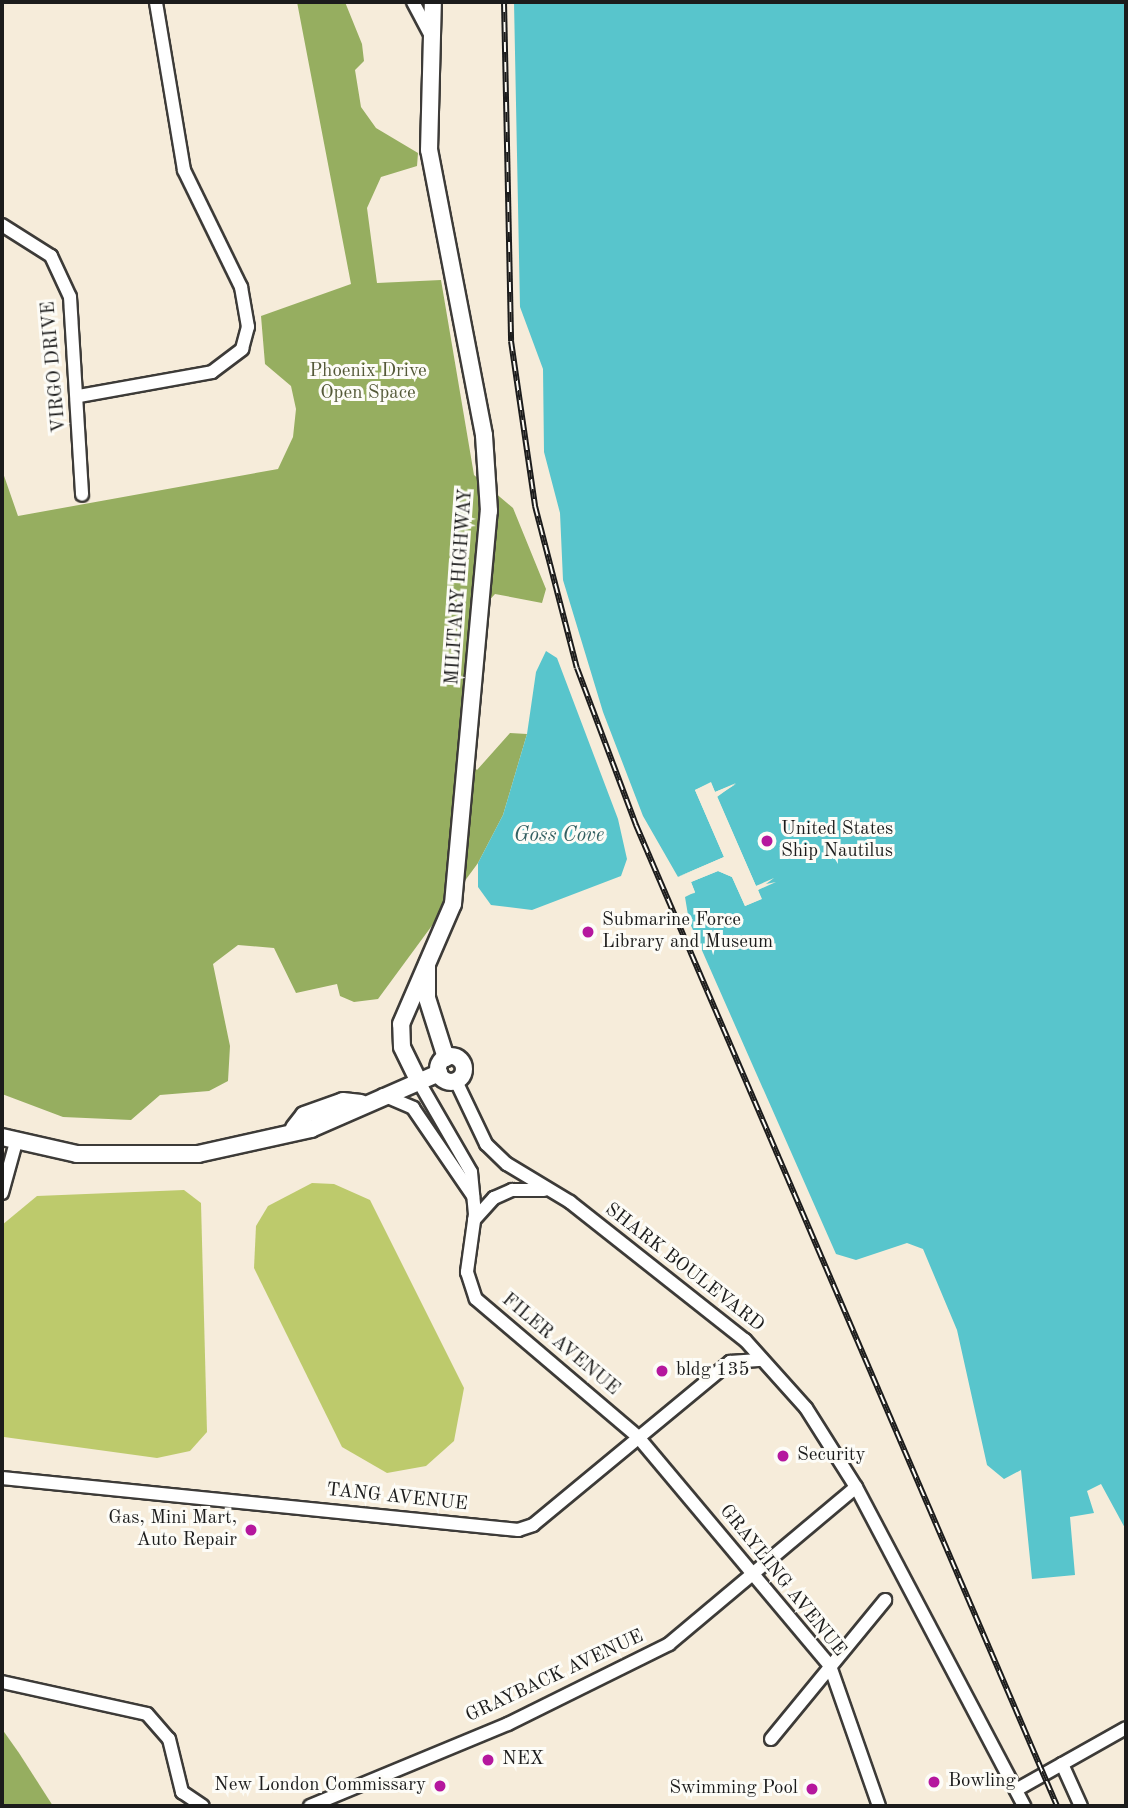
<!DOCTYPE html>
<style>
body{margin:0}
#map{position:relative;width:1128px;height:1808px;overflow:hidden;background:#f6ecda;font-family:"Old Standard TT",serif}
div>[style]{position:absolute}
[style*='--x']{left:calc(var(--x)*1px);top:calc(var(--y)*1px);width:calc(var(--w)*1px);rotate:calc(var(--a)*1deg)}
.green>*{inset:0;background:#bdca6c}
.forest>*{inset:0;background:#96ae60}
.water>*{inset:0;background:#58c5cc}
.pier>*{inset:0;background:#f6ecda}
.roads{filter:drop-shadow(2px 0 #3d3b38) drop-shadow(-2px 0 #3d3b38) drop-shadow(0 2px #3d3b38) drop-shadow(0 -2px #3d3b38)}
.minor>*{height:12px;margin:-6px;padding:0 6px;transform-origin:6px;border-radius:6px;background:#fff}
.tertiary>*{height:16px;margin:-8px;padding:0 8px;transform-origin:8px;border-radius:8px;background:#fff}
.tertiary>.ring{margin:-8px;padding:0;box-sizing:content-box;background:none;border:16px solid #fff;border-radius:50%}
.rail>*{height:6px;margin-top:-3px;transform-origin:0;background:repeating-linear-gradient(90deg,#fdfcf7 0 10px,#1c1c1c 0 20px);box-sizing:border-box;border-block:2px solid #1c1c1c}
.dots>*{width:19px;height:19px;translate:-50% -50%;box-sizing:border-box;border:4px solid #fdfcf7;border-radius:50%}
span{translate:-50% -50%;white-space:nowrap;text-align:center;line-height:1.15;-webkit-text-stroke:6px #fdfcf7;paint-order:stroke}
.street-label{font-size:19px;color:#1c1c1c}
.park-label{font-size:19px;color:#545938}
.poi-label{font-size:19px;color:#1c1c1c}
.left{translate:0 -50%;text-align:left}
.right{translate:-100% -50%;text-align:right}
.water-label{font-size:21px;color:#346062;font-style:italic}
.frame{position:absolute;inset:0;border:4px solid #1c1c1c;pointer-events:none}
</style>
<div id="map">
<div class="green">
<i style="clip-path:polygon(312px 1183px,334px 1184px,370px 1200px,464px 1388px,454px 1441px,426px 1466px,387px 1473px,342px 1447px,254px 1268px,256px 1226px,268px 1206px)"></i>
<i style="clip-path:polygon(184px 1190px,201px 1203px,207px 1432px,190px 1451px,157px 1458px,4px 1437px,2px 1225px,37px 1196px)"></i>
</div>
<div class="forest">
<i style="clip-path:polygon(297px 2px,345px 2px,362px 44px,364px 61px,355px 70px,361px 107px,376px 128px,418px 153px,417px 166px,381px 177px,367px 208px,377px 283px,441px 280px,474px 475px,513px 508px,546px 589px,542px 603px,495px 594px,475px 616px,461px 756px,477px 770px,510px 733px,527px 734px,503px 815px,478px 863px,378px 999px,354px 1002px,340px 996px,337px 984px,296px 993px,274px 948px,238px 945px,213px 964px,230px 1046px,228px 1081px,209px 1091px,160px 1095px,131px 1120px,63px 1117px,2px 1094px,2px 470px,18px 516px,278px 469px,293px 437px,296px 409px,291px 386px,265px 364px,261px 316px,351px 284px)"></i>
<i style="clip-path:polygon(2px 1729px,19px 1753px,53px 1806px,4px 1806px)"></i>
</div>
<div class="water">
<i style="clip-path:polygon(514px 2px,1126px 2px,1126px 1530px,1101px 1484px,1087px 1491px,1094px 1513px,1070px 1517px,1075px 1575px,1032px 1579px,1021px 1470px,1004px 1479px,987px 1465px,957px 1330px,923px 1249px,907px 1243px,856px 1260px,836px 1254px,689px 921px,685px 897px,695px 892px,691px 882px,718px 871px,732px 877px,745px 906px,761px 899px,758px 890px,774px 878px,756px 886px,717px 796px,736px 784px,715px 792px,711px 783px,695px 790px,724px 857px,678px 877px,643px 816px,603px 712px,563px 580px,560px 513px,544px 452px,543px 369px,520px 307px)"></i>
<i style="clip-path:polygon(546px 651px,557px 658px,618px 819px,627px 859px,621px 876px,532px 910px,491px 905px,478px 887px,478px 863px,503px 815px,527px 734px,536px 672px)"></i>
</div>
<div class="pier">
<i style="clip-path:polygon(711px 782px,715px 792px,736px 783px,717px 797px,756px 886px,776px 882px,758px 890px,762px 899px,745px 906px,732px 877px,718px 871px,691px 882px,695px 893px,682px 895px,691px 891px,689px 880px,718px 867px,735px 874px,747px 902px,757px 897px,709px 787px,699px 791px,727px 858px,675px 878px,724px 857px,695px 790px)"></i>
</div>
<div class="roads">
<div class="minor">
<i style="--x:413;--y:2;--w:36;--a:62"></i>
<i style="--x:2;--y:225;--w:58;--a:32.3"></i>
<i style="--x:51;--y:256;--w:45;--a:65.1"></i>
<i style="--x:70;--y:297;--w:198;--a:86.5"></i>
<i style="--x:79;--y:396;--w:135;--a:-10.2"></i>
<i style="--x:212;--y:372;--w:38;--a:-37"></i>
<i style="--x:242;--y:349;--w:23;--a:-75"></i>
<i style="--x:248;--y:327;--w:41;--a:-99.9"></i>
<i style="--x:241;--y:287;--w:130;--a:-116"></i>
<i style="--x:184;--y:170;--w:170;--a:-99.5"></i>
<i style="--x:456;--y:1081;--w:70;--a:64.5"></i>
<i style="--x:486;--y:1144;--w:29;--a:44"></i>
<i style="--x:507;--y:1164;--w:74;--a:31.1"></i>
<i style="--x:570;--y:1202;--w:223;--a:38.3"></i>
<i style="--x:745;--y:1340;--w:91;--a:48.1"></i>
<i style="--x:806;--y:1408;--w:93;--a:57.7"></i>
<i style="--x:856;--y:1487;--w:361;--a:62.2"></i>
<i style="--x:419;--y:1082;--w:104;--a:60"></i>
<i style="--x:471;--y:1172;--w:42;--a:84.6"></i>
<i style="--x:475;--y:1214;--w:59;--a:97.9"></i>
<i style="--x:467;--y:1272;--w:28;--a:72"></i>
<i style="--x:476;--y:1299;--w:213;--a:40.4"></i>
<i style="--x:638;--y:1437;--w:299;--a:50"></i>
<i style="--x:830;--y:1666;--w:148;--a:70.7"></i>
<i style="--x:383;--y:1095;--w:33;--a:23"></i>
<i style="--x:413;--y:1108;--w:107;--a:55.7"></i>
<i style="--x:2;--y:1193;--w:53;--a:-74.6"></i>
<i style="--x:474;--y:1220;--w:30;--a:-48"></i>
<i style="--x:494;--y:1198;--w:20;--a:-24"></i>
<i style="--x:512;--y:1190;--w:32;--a:0"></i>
<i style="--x:2;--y:1478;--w:519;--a:5.75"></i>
<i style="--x:518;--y:1530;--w:16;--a:-18"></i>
<i style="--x:533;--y:1525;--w:256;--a:-39.6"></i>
<i style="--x:730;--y:1362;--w:32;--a:-4"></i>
<i style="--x:2;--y:1682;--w:148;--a:12.4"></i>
<i style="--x:147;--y:1714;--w:33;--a:49"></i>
<i style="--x:169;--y:1739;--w:55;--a:76.2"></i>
<i style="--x:182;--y:1792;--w:25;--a:34"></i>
<i style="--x:771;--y:1739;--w:180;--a:-50.6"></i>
<i style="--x:1062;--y:1764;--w:46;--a:65.7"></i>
<i style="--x:1016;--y:1790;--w:126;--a:-29.4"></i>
<i style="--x:310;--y:1806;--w:214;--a:-22.5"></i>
<i style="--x:508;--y:1724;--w:180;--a:-26.4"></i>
<i style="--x:669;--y:1644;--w:244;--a:-40"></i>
</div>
<div class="tertiary">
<i style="--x:427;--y:965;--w:33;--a:90"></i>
<i style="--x:427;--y:998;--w:63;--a:72.4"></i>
<i class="ring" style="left:438px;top:1056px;width:10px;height:10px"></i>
<i style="--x:419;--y:1082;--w:39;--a:-116"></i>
<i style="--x:402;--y:1047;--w:23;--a:-92"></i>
<i style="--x:401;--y:1024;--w:131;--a:-66.6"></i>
<i style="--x:453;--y:904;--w:395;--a:-84.8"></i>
<i style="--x:489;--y:511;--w:76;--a:-93.8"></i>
<i style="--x:484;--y:435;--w:290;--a:-100.9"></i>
<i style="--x:429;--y:150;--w:148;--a:-88.5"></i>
<i style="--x:294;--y:1128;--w:16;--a:-52"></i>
<i style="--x:304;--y:1115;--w:41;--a:-19.7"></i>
<i style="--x:343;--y:1101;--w:18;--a:6"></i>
<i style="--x:2;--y:1137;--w:77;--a:12.8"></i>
<i style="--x:77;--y:1154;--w:121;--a:0"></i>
<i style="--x:198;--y:1154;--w:116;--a:-12.5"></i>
<i style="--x:311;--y:1129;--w:140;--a:-23.6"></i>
</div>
</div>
<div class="rail">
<i style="--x:504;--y:2;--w:339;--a:88.8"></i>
<i style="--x:511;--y:341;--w:167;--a:81.7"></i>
<i style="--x:535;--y:506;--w:167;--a:75.5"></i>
<i style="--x:577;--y:668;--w:168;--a:69.4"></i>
<i style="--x:636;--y:825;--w:1068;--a:66.77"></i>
</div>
<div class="dots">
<i style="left:767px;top:841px;background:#b5179e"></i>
<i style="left:588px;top:932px;background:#b5179e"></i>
<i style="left:662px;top:1371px;background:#b5179e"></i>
<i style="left:783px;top:1456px;background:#b5179e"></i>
<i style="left:251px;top:1530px;background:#b5179e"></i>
<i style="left:488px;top:1760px;background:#b5179e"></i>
<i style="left:934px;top:1782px;background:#b5179e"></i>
<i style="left:440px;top:1786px;background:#b5179e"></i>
<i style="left:812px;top:1789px;background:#b5179e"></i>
</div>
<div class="street-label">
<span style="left:55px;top:367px;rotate:-95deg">VIRGO DRIVE</span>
<span style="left:460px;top:587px;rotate:-86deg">MILITARY HIGHWAY</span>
<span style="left:684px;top:1268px;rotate:38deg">SHARK BOULEVARD</span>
<span style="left:560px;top:1345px;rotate:40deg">FILER AVENUE</span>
<span style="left:397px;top:1498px;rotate:6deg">TANG AVENUE</span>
<span style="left:782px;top:1581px;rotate:51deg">GRAYLING AVENUE</span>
<span style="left:555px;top:1677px;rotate:-25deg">GRAYBACK AVENUE</span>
</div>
<div class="park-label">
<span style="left:368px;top:383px">Phoenix Drive<br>Open Space</span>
</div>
<div class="poi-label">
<span class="left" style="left:781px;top:841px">United States<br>Ship Nautilus</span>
<span class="left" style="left:602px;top:932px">Submarine Force<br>Library and Museum</span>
<span class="left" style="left:676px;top:1371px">bldg 135</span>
<span class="left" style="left:797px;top:1456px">Security</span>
<span class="right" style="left:237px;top:1530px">Gas, Mini Mart,<br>Auto Repair</span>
<span class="left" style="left:502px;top:1760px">NEX</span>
<span class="left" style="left:948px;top:1782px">Bowling</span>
<span class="right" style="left:426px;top:1786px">New London Commissary</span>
<span class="right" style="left:798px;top:1789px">Swimming Pool</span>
</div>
<div class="water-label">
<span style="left:559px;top:836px">Goss Cove</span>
</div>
<div class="frame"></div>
</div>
